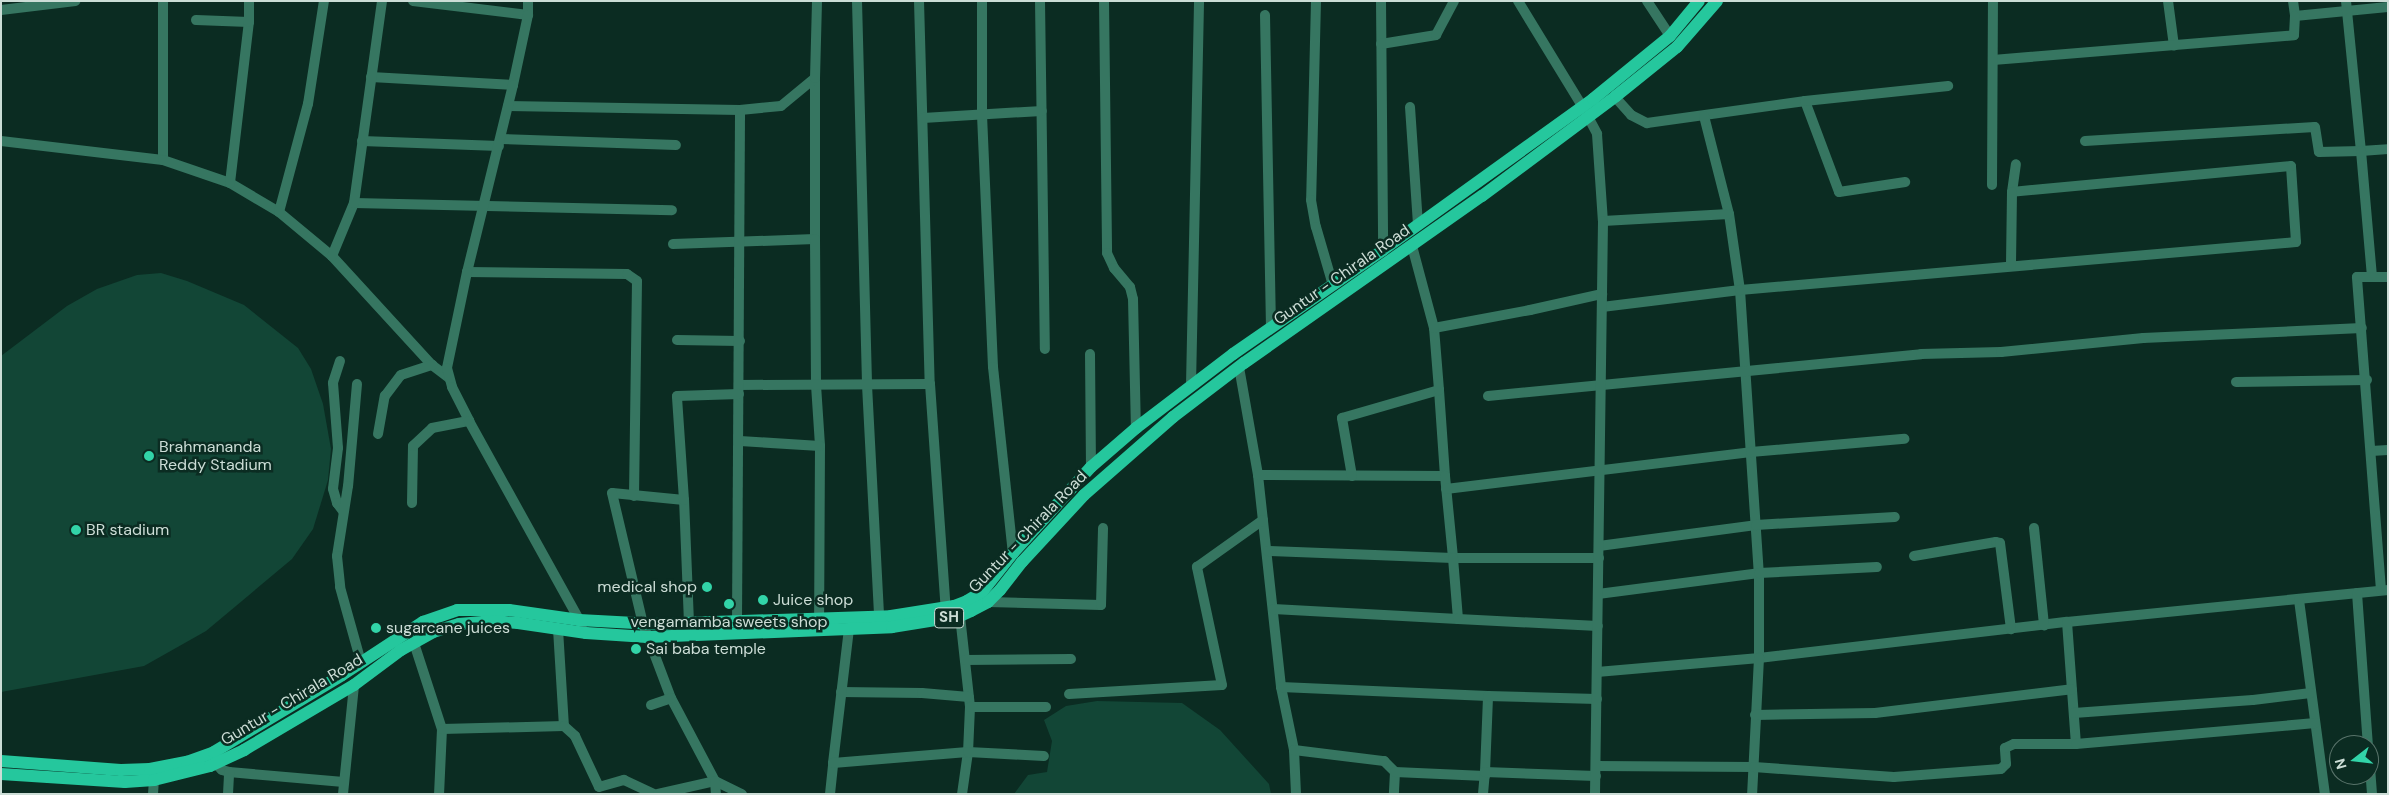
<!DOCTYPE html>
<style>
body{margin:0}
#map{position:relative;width:2389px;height:795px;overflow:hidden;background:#0b2c22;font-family:"DM Sans",sans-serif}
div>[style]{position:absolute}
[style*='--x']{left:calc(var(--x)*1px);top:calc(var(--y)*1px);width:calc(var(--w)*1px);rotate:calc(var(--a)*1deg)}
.green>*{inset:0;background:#124636}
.minor>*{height:10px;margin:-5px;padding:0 5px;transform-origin:5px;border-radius:5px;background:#367661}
.tertiary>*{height:10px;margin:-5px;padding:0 5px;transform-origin:5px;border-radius:5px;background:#367661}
.primary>*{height:12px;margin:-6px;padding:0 6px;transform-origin:6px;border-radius:6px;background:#25c79d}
.dots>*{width:14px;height:14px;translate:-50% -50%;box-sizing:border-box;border:2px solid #0b2c22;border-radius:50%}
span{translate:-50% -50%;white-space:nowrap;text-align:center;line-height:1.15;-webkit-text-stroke:5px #0b2c22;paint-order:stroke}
.shield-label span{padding:1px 4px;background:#0b2c22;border:1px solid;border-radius:4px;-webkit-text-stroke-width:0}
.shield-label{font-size:15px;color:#ccddd6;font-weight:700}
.street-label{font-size:16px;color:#ccddd6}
.poi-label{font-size:16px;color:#ccddd6}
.left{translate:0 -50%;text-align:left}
.right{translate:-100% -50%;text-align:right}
.frame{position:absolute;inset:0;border:2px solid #ccddd6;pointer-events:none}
.north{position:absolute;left:2329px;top:735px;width:50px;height:50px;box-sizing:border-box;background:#0b2c22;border:1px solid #58736a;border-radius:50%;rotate:254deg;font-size:14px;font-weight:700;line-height:20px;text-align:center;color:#ccddd6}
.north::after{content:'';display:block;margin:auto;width:18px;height:22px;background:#32d4a8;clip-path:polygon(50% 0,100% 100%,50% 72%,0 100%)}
</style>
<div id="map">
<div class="green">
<i style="clip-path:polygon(161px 273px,187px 281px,244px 305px,298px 348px,311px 369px,323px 404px,331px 449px,328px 480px,313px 529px,292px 559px,206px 631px,144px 666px,1px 692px,1px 356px,67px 306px,97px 289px,137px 275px)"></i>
<i style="clip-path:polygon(1097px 701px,1182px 703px,1220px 730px,1269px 784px,1271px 794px,1014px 794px,1028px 775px,1047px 772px,1052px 741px,1044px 720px,1066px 706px)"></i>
</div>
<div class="minor">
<i style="--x:163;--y:1;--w:159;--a:90"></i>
<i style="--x:413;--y:1;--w:116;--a:6.9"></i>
<i style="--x:857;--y:1;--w:384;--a:88.5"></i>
<i style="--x:867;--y:385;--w:231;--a:87"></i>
<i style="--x:919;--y:1;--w:383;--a:88.4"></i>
<i style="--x:930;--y:384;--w:232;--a:86"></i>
<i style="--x:982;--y:1;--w:114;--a:90"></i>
<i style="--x:982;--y:115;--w:252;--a:87.5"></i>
<i style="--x:993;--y:367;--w:187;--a:83.9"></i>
<i style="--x:1040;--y:1;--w:348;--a:89.2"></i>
<i style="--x:1104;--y:1;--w:252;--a:89.3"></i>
<i style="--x:1107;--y:253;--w:17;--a:65"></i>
<i style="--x:1114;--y:268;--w:25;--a:50"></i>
<i style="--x:1130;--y:287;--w:12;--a:76"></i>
<i style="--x:1133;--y:299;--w:129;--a:88.7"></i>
<i style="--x:1316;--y:1;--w:199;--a:91.4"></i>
<i style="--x:1311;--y:200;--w:27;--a:80"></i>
<i style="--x:1316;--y:227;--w:60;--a:73.7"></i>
<i style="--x:1381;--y:1;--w:249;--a:89.5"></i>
<i style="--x:1518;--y:1;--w:123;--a:58.6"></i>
<i style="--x:1647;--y:1;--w:42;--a:56.7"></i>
<i style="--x:2168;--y:1;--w:45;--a:82.4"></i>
<i style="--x:2293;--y:1;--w:15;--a:82"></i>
<i style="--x:2295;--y:16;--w:93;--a:-5.5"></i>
<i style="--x:2346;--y:1;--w:151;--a:84.3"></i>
<i style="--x:2361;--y:151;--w:27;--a:-4"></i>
<i style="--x:1;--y:10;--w:75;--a:-6.9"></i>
<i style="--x:1265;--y:15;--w:312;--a:88.9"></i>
<i style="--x:196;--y:20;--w:53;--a:2.2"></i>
<i style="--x:1381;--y:44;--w:56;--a:-9.3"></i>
<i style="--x:1436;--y:35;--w:38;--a:-62"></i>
<i style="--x:1993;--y:60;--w:302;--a:-4.7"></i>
<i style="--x:2294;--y:35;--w:19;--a:-87"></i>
<i style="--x:371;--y:77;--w:142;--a:3.2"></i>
<i style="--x:815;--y:78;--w:161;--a:90"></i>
<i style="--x:1615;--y:97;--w:24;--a:48"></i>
<i style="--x:1631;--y:115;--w:18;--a:27"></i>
<i style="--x:1647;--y:123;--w:160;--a:-7.9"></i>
<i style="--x:1805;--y:101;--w:97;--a:69.5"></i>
<i style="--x:1839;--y:192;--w:67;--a:-8.6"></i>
<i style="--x:1805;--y:101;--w:144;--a:-6"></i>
<i style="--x:508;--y:106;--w:232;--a:1"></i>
<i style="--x:740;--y:110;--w:41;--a:-5.6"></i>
<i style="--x:781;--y:106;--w:44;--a:-39.5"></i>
<i style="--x:815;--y:78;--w:77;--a:-88.5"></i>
<i style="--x:1410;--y:107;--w:118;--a:86.1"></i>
<i style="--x:1704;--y:116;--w:101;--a:75.7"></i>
<i style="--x:1729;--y:214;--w:77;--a:81.8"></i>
<i style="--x:1740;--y:290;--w:284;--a:86.2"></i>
<i style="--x:1759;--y:573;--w:85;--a:90"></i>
<i style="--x:1759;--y:658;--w:310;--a:-6.7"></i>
<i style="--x:2067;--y:622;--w:323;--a:-5.7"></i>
<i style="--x:923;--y:118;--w:119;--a:-3.4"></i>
<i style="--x:501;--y:139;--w:175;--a:2"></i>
<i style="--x:1;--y:141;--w:163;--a:6.7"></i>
<i style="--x:163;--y:160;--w:71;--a:18.9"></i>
<i style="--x:230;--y:183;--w:57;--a:30.6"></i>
<i style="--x:279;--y:212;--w:69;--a:39.7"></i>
<i style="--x:332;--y:256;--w:148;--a:47.5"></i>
<i style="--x:432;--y:365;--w:21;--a:37"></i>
<i style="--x:362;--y:141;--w:137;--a:2.1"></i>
<i style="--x:2085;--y:141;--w:230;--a:-3.5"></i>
<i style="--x:2315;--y:127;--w:25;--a:81"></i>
<i style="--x:2319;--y:152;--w:42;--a:-1.4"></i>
<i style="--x:2361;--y:151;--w:126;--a:85"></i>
<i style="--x:230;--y:183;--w:162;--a:-83.3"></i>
<i style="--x:249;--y:22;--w:21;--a:-90"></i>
<i style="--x:1992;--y:185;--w:184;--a:-89.7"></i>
<i style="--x:2012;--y:192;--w:28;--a:-82"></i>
<i style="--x:354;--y:203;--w:318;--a:1.3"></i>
<i style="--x:279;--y:212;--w:112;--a:-75"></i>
<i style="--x:308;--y:104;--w:104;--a:-81.2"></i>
<i style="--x:1603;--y:221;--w:126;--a:-3.2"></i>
<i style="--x:673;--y:244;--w:142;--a:-2"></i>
<i style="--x:815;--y:239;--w:146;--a:89.6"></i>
<i style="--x:816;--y:385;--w:61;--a:86.2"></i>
<i style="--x:820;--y:446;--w:173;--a:90.3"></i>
<i style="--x:332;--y:256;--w:57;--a:-67.5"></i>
<i style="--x:354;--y:203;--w:204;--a:-82.1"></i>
<i style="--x:467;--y:272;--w:160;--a:0.7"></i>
<i style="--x:627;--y:274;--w:12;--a:35"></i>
<i style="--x:637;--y:281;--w:215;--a:90.8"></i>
<i style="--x:1602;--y:307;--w:139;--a:-7"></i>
<i style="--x:1740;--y:290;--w:558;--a:-4.93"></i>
<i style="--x:2296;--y:242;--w:76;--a:-93.8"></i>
<i style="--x:2291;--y:166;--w:280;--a:174.7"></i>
<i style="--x:2012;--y:192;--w:74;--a:90.8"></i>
<i style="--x:1434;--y:328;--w:98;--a:-10.6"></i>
<i style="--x:1530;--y:310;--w:74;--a:-12.5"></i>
<i style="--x:677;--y:340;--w:63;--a:0.9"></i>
<i style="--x:1090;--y:354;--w:113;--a:89.5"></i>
<i style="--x:340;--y:361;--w:23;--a:108"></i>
<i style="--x:333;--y:383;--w:65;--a:85.6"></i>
<i style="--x:338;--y:448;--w:41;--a:97"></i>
<i style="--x:333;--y:489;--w:15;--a:74"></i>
<i style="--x:337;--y:503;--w:10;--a:53"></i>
<i style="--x:1239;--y:367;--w:110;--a:80"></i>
<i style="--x:1258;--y:475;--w:213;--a:83.8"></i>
<i style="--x:1281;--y:687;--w:64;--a:78.3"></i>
<i style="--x:1294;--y:750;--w:44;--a:87.4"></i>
<i style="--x:2236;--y:382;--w:131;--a:-0.9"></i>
<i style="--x:357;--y:384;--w:102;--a:95"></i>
<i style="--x:348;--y:486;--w:71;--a:98.9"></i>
<i style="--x:337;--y:556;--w:31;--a:84"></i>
<i style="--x:340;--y:587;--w:78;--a:74.4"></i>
<i style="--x:739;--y:385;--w:191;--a:-0.3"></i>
<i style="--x:1191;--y:385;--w:384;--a:-88.8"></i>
<i style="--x:1439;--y:390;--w:86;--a:86"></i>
<i style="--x:1488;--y:396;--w:435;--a:-5.5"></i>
<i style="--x:1921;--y:354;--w:80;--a:-1.4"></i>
<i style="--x:2001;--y:352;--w:143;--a:-5.6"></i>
<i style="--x:2143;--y:338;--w:219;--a:-2.6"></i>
<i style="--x:378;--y:434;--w:39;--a:-80"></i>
<i style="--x:385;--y:396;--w:26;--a:-53"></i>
<i style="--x:401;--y:375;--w:33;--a:-18"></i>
<i style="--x:740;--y:441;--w:80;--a:3.6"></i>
<i style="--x:2371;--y:451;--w:17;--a:-3"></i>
<i style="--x:1258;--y:475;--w:187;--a:0.3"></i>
<i style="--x:1445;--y:476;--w:82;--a:84.4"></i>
<i style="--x:1453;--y:558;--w:146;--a:0"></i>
<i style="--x:1352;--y:476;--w:59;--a:-99.8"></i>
<i style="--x:1342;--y:418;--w:101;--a:-16.1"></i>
<i style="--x:1439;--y:390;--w:62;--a:-94.6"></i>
<i style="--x:1434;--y:328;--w:85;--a:-105"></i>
<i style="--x:1446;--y:489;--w:307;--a:-6.9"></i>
<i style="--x:1751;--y:452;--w:154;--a:-4.9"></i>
<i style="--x:684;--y:500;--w:72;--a:-174.4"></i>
<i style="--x:612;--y:493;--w:135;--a:76.7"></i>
<i style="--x:643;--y:624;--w:79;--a:69.3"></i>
<i style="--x:671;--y:698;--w:94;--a:62.1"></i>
<i style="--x:715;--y:781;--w:30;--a:26"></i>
<i style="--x:412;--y:503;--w:57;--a:-89"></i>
<i style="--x:413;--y:446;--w:26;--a:-43"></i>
<i style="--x:432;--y:428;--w:38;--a:-11"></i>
<i style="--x:2034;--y:528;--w:98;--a:84.1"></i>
<i style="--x:1599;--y:546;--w:158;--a:-7.6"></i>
<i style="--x:1756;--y:525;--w:139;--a:-3.3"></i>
<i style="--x:1268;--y:551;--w:185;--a:2.2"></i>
<i style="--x:1453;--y:558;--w:61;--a:85.3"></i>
<i style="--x:1458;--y:619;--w:185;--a:-176.9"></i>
<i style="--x:1914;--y:556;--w:83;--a:-9.7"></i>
<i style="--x:1996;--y:542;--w:4;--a:14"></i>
<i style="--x:2000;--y:543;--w:87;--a:82.7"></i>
<i style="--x:2381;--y:590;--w:314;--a:-94.4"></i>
<i style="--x:2357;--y:277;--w:31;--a:0"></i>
<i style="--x:2357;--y:593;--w:152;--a:85.9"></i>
<i style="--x:1598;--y:594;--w:162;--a:-7.4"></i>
<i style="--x:1759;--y:573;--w:118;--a:-2.9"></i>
<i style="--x:2299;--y:600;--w:196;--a:82.4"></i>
<i style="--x:988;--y:602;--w:113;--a:1.5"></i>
<i style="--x:1101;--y:605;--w:77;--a:-88.5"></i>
<i style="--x:960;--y:616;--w:92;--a:83.7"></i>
<i style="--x:970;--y:707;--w:45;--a:92.5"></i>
<i style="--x:968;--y:752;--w:42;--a:98.1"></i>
<i style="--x:1458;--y:619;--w:140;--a:2.9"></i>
<i style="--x:737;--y:621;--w:511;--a:-89.66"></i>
<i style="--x:2067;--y:622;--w:122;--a:85.8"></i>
<i style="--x:689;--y:623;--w:123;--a:-92.3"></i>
<i style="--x:684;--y:500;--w:104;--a:-93.9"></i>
<i style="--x:677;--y:396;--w:62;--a:-1.8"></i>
<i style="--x:558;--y:629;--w:97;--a:86.5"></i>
<i style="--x:414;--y:643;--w:90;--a:72"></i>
<i style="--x:442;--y:729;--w:65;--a:92.6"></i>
<i style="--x:965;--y:660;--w:106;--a:-0.5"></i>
<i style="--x:1597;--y:672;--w:163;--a:-4.9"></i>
<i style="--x:1759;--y:658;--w:136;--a:92.9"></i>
<i style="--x:1281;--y:687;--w:207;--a:2.5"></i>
<i style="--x:841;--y:692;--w:81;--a:0.7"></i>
<i style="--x:922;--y:693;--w:47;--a:4.9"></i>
<i style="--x:1069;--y:694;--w:153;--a:-3.4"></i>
<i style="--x:1222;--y:685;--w:121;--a:-102"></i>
<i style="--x:1197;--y:567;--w:81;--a:-35.5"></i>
<i style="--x:651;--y:705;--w:21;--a:-19"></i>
<i style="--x:970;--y:707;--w:76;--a:0"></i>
<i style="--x:2074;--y:713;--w:179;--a:-4.2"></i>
<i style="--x:2253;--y:700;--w:58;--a:-6.9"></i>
<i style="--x:1755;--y:715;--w:120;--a:-1"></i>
<i style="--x:1875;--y:713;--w:198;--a:-6.9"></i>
<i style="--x:442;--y:729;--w:122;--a:-1.4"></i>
<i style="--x:564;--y:726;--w:15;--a:42"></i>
<i style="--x:575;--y:736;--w:56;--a:64.8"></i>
<i style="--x:599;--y:787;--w:26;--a:-16"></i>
<i style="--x:624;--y:780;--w:33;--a:25"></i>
<i style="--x:1294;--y:750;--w:91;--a:7"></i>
<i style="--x:1384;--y:761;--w:16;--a:45"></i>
<i style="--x:1395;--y:772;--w:22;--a:93"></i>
<i style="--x:2369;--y:754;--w:40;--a:85.7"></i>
<i style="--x:833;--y:763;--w:135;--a:-83.2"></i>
<i style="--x:216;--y:764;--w:8;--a:45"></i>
<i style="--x:222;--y:770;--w:7;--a:16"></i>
<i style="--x:229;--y:772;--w:115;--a:5"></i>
<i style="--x:1596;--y:766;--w:158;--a:0.4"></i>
<i style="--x:1754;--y:767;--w:140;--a:4.1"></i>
<i style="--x:1894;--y:777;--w:107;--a:-4.3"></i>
<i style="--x:2001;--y:769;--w:7;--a:-45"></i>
<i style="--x:2006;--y:764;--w:16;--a:-94"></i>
<i style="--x:2005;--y:748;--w:10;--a:-24"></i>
<i style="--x:2014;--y:744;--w:62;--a:0"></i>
<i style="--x:2076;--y:744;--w:240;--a:-5"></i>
<i style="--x:1395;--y:772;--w:90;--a:2.5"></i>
<i style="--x:1485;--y:772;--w:76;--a:-87.7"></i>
<i style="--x:1488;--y:696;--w:109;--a:1.6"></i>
<i style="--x:153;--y:794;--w:14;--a:-86"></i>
<i style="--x:228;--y:794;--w:22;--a:-87"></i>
<i style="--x:658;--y:794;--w:58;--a:-12.8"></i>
<i style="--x:715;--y:781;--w:13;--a:86"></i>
<i style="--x:830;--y:794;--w:31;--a:-84"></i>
<i style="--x:833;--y:763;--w:135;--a:-4.7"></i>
<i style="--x:968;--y:752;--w:76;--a:3"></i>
<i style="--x:1483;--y:794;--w:22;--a:-85"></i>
<i style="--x:1485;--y:772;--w:111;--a:2.1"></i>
</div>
<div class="tertiary">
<i style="--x:528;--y:1;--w:14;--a:90"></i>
<i style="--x:528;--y:15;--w:72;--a:102.1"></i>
<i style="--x:513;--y:85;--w:193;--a:103.8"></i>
<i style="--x:467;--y:272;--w:98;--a:101.8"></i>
<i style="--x:447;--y:368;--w:20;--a:75"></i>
<i style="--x:452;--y:387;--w:38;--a:63"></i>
<i style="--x:469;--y:421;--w:233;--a:61"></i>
<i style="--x:1585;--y:111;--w:26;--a:62"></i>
<i style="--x:1597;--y:134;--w:87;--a:86.1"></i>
<i style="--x:1603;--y:221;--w:573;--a:90.8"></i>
<i style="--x:343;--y:794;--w:110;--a:-84.2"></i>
</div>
<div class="primary">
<i style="--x:1;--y:761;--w:120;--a:4.3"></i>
<i style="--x:121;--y:770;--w:29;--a:-2"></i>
<i style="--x:150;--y:769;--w:38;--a:-11"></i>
<i style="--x:187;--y:762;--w:29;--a:-20"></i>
<i style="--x:214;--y:752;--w:149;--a:-31"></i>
<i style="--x:342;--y:675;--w:97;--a:-33.2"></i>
<i style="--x:423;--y:622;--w:36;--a:-19"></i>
<i style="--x:457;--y:610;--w:52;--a:0"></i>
<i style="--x:509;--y:610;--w:71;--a:8.1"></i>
<i style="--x:579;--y:620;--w:75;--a:3.1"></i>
<i style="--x:654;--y:624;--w:237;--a:-1.9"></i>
<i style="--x:891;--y:616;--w:64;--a:-9"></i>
<i style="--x:954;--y:606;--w:14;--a:-21"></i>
<i style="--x:967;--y:601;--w:17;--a:-31"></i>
<i style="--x:982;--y:592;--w:50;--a:-51.5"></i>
<i style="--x:1013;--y:553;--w:116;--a:-47.8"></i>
<i style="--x:1091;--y:467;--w:60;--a:-40.9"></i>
<i style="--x:1136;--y:428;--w:122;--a:-37.3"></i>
<i style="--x:1233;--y:354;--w:183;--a:-34.7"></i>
<i style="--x:1383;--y:250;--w:259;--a:-35.7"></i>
<i style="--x:1593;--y:99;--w:99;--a:-39.3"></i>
<i style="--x:1670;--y:36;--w:45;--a:-50.4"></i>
<i style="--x:1;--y:774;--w:124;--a:3.7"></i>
<i style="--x:125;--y:782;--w:29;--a:-4"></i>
<i style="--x:154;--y:780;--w:58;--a:-14"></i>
<i style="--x:210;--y:766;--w:38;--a:-25"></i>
<i style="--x:244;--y:750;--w:128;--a:-30.6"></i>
<i style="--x:354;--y:685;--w:59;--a:-36.7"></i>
<i style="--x:401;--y:650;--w:37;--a:-29"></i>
<i style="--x:433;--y:632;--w:27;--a:-17"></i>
<i style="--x:459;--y:624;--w:35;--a:-5"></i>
<i style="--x:494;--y:621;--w:24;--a:5"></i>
<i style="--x:518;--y:623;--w:69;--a:8.4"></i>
<i style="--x:586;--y:633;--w:61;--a:3.8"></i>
<i style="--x:647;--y:637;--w:245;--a:-2.3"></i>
<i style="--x:892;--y:627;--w:69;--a:-9.2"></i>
<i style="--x:960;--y:616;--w:12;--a:-24"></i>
<i style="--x:971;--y:611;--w:19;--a:-28"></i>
<i style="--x:988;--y:602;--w:17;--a:-45"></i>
<i style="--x:1000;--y:590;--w:36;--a:-52"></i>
<i style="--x:1022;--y:562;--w:91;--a:-47.2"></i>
<i style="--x:1084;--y:495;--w:118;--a:-41.2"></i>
<i style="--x:1173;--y:417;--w:89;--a:-37.3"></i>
<i style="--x:1244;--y:363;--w:291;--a:-35.1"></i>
<i style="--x:1482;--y:196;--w:167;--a:-36.7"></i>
<i style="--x:1616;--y:96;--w:78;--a:-38.8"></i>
<i style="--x:1677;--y:47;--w:61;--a:-49"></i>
</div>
<div class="dots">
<i style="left:149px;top:456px;background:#32d4a8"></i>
<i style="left:76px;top:530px;background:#32d4a8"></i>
<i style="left:707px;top:587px;background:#32d4a8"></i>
<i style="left:763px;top:600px;background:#32d4a8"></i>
<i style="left:729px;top:604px;background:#32d4a8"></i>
<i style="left:376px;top:628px;background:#32d4a8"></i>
<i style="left:636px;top:649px;background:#32d4a8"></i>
</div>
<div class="shield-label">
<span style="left:949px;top:618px">SH</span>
</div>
<div class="street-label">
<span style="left:1342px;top:275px;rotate:-35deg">Guntur - Chirala Road</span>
<span style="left:1028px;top:532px;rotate:-46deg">Guntur - Chirala Road</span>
<span style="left:292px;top:700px;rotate:-31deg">Guntur - Chirala Road</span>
</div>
<div class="poi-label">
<span class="left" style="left:159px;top:456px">Brahmananda<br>Reddy Stadium</span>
<span class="left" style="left:86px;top:530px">BR stadium</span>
<span class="right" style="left:697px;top:587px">medical shop</span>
<span class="left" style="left:773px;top:600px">Juice shop</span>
<span style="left:729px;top:622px">vengamamba sweets shop</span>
<span class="left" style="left:386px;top:628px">sugarcane juices</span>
<span class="left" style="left:646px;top:649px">Sai baba temple</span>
</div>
<div class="frame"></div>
<div class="north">N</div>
</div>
